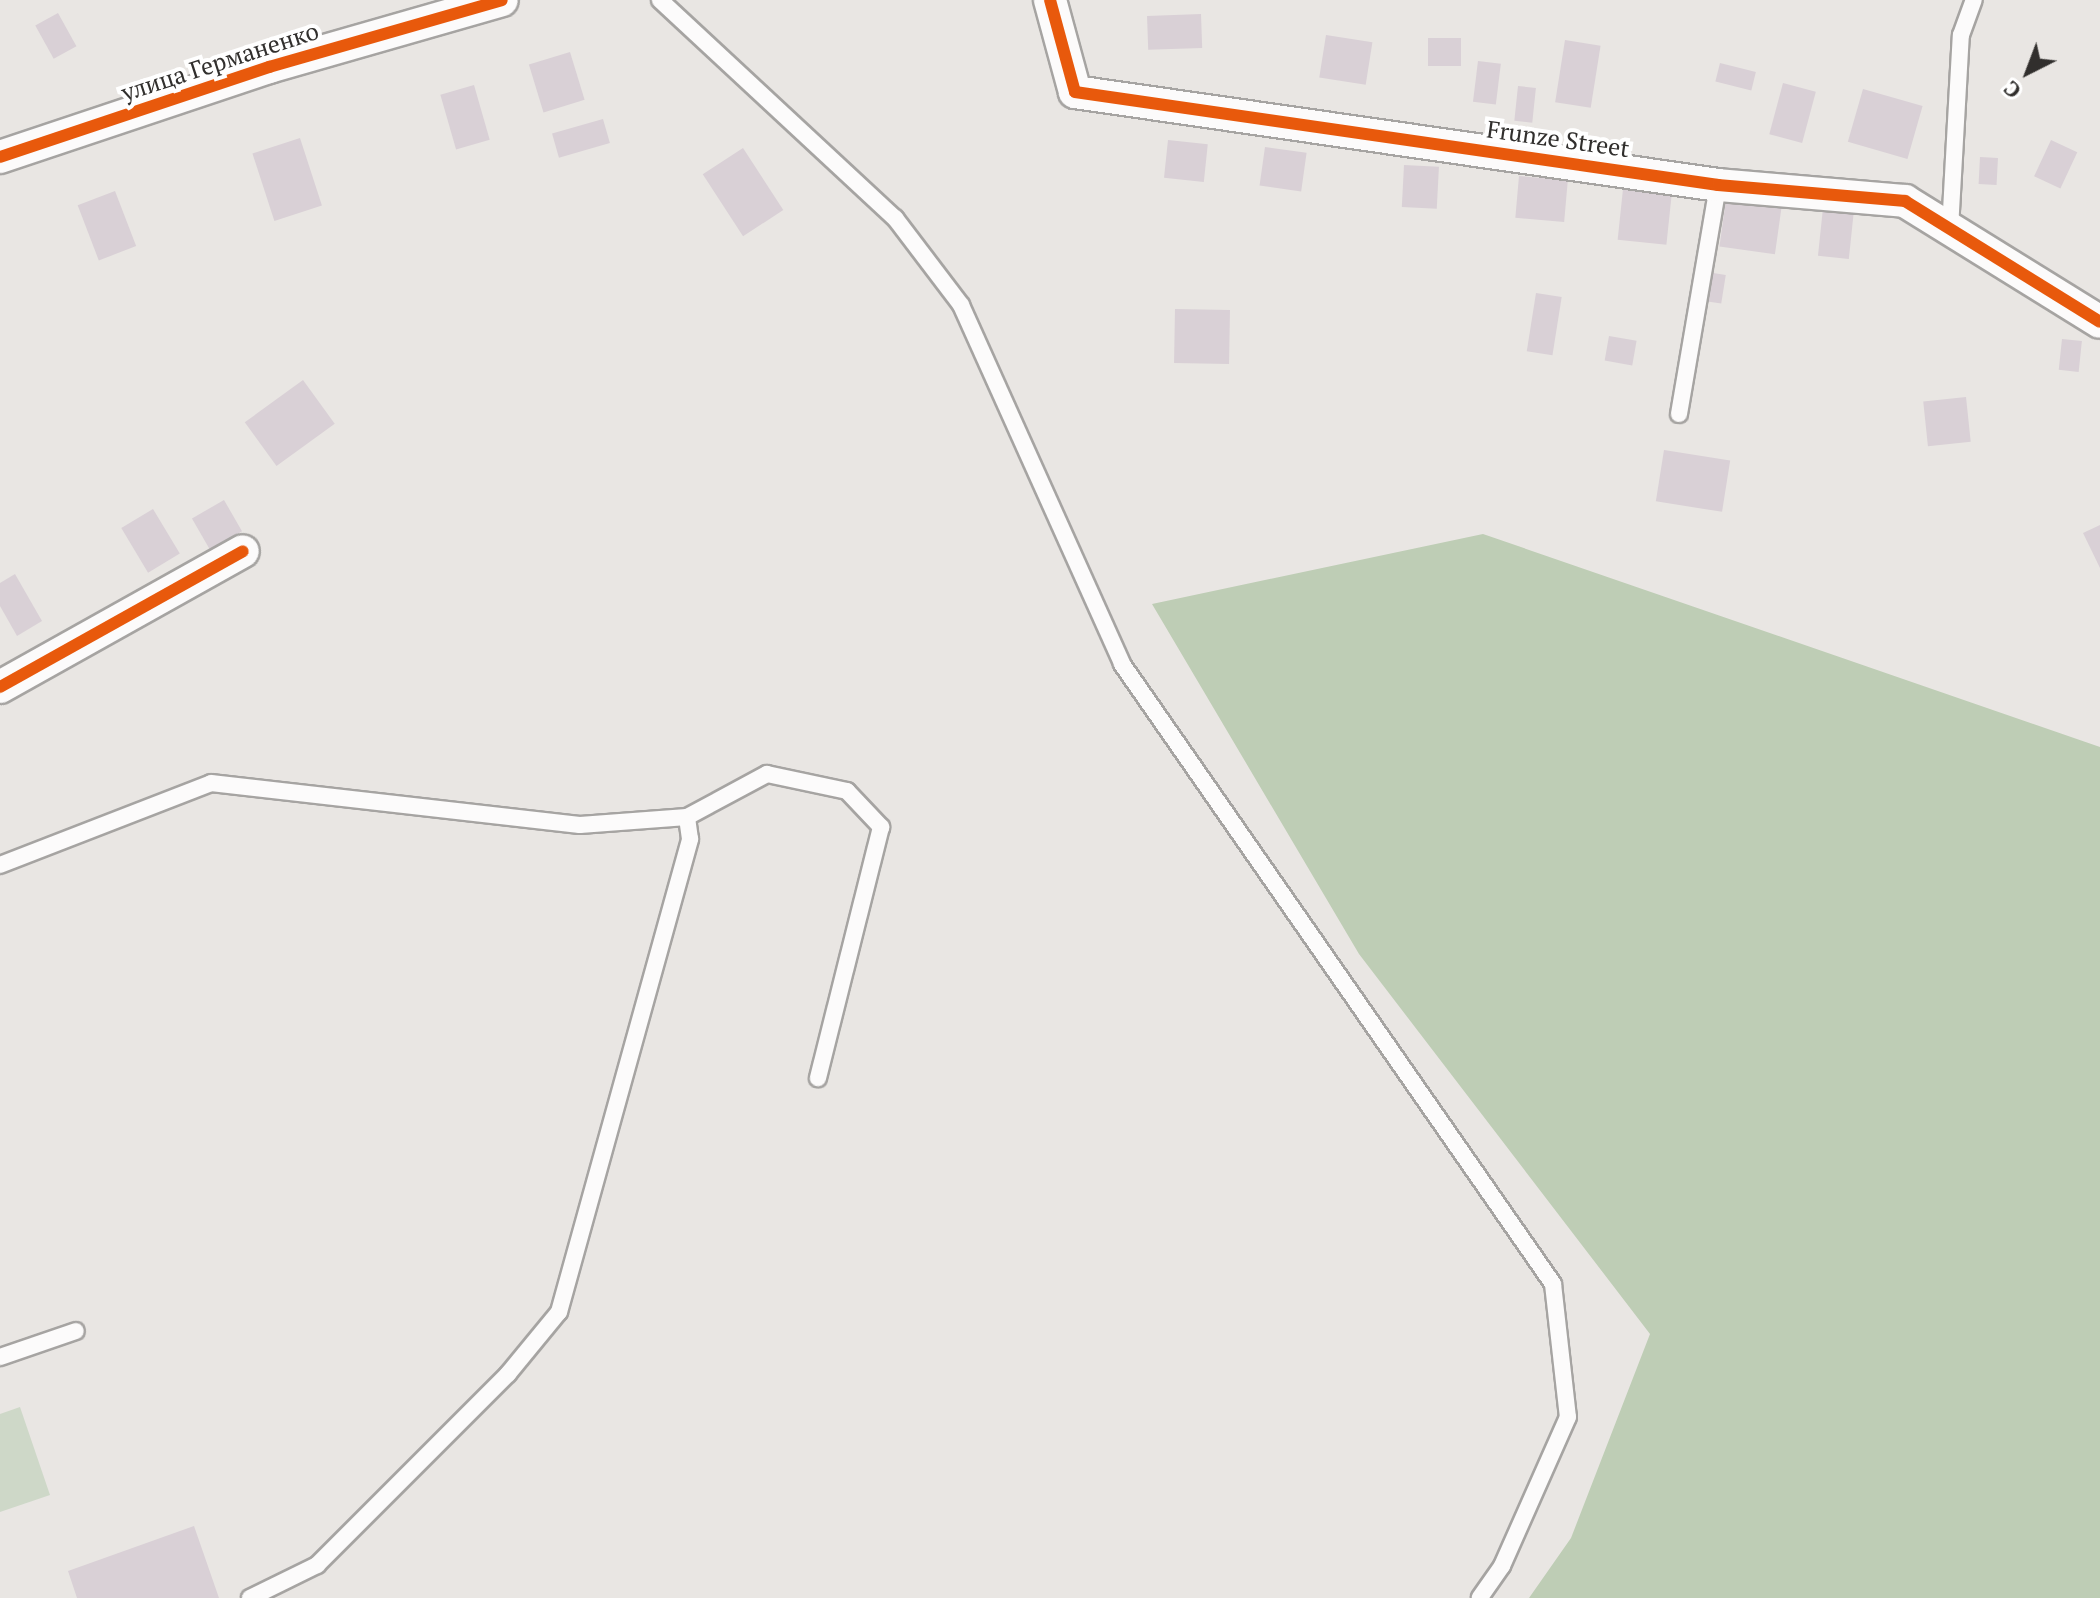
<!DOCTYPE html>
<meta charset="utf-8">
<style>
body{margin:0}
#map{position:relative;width:2100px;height:1598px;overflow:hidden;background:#e9e6e3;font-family:"PT Serif",serif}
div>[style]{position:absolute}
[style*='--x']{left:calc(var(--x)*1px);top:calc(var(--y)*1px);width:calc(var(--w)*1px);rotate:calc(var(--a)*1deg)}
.green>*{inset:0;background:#ced8c8}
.forest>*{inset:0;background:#becdb5}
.building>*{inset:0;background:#d9d0d6;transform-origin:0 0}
.roads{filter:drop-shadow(2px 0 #a6a4a2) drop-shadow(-2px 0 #a6a4a2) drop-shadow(0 2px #a6a4a2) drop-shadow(0 -2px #a6a4a2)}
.lane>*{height:16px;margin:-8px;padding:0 8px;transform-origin:8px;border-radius:8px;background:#fcfbfb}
.street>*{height:32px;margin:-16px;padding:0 16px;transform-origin:16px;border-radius:16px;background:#fcfbfb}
.cycleway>*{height:12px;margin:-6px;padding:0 6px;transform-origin:6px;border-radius:6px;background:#e8590c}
span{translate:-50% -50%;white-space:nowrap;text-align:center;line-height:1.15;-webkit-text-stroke:8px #fff;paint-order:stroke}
.street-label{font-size:24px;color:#312f2d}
.north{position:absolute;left:1988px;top:32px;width:80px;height:80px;-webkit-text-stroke:6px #fff;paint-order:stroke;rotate:222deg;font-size:22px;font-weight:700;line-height:32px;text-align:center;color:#312f2d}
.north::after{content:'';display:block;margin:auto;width:28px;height:36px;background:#312f2d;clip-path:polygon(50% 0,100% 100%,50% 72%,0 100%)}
</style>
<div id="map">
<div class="green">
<i style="clip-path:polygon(20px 1407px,50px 1495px,0 1512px,0 1414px)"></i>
</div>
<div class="forest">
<i style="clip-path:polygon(1483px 534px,2100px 747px,2100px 1598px,1529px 1598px,1571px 1538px,1650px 1334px,1359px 954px,1152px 604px)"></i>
</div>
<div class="building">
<i style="left:58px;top:13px;width:38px;height:26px;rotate:61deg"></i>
<i style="left:1201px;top:14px;width:34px;height:54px;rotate:88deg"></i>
<i style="left:1326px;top:35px;width:47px;height:43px;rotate:9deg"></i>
<i style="left:1428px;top:38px;width:33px;height:28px"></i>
<i style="left:1565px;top:40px;width:36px;height:63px;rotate:9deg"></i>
<i style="left:570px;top:52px;width:50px;height:43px;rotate:73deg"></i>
<i style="left:1478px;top:61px;width:23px;height:41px;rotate:7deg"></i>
<i style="left:1720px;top:63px;width:37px;height:19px;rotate:14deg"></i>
<i style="left:1783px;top:83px;width:34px;height:53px;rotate:15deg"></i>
<i style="left:474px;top:85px;width:57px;height:35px;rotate:74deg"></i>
<i style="left:1518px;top:86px;width:18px;height:35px;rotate:6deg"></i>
<i style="left:1863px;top:89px;width:62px;height:55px;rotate:16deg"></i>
<i style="left:603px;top:119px;width:25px;height:53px;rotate:74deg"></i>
<i style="left:300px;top:138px;width:71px;height:50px;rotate:72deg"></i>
<i style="left:1168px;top:140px;width:40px;height:38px;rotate:6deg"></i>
<i style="left:2051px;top:140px;width:29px;height:40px;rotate:25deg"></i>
<i style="left:1265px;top:147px;width:42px;height:39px;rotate:8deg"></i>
<i style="left:743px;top:148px;width:74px;height:48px;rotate:57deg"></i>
<i style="left:1980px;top:157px;width:18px;height:27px;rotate:3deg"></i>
<i style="left:1404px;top:165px;width:35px;height:42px;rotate:3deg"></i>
<i style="left:1519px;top:176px;width:49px;height:42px;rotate:5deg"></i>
<i style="left:1623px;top:189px;width:49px;height:51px;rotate:6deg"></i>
<i style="left:115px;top:191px;width:59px;height:40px;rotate:69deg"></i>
<i style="left:1726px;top:200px;width:56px;height:47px;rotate:8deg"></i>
<i style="left:1823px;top:208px;width:31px;height:48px;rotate:6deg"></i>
<i style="left:1707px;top:272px;width:19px;height:29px;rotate:9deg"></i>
<i style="left:1536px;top:293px;width:26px;height:59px;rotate:9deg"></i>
<i style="left:1175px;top:309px;width:55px;height:54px;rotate:1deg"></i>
<i style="left:1609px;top:336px;width:28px;height:25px;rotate:10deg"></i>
<i style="left:2062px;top:339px;width:20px;height:31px;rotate:6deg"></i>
<i style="left:303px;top:380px;width:54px;height:72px;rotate:54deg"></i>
<i style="left:1966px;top:397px;width:45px;height:43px;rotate:84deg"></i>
<i style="left:1664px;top:450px;width:67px;height:52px;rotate:9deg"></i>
<i style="left:224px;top:500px;width:36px;height:37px;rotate:60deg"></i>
<i style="left:153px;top:509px;width:52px;height:37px;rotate:59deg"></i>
<i style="clip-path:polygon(2100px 525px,2100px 568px,2083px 533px)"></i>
<i style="clip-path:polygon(15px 574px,42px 621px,17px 636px,0 606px,0 583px)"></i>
<i style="clip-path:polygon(194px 1526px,219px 1598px,77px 1598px,68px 1571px)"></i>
</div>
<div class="roads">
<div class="lane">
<i style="--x:660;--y:0;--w:321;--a:42.9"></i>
<i style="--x:895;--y:218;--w:109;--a:52.8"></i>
<i style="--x:961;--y:305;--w:393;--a:65.8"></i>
<i style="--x:1122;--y:664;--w:755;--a:55.19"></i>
<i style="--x:1553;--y:1284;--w:134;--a:83.6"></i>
<i style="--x:1568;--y:1417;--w:163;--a:113.9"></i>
<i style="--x:1502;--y:1566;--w:39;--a:125"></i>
<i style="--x:1950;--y:229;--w:194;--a:-86.8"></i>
<i style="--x:1961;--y:35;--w:37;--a:-70"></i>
<i style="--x:1679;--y:414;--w:232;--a:-80.3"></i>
<i style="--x:0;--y:865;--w:226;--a:-21.2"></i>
<i style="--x:211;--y:783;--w:371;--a:6.5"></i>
<i style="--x:580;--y:825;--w:107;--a:-4.3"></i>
<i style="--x:687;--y:817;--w:91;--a:-28.3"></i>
<i style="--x:767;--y:774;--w:82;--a:12"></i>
<i style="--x:847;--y:791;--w:50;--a:46.6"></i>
<i style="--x:881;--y:827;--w:259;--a:104.1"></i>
<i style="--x:0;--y:1357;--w:80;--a:-18.9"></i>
<i style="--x:250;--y:1598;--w:75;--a:-26.2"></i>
<i style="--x:317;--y:1565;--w:270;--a:-45"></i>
<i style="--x:508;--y:1374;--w:80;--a:-50.6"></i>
<i style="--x:559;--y:1312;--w:491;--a:-74.5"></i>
<i style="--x:690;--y:839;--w:22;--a:-98"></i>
</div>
<div class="street">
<i style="--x:1050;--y:0;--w:95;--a:74.8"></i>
<i style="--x:1075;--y:92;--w:650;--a:8.23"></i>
<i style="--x:1718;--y:185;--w:188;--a:4.9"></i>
<i style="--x:1905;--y:201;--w:229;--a:31.8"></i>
<i style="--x:0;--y:157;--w:284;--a:-18.5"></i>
<i style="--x:269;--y:67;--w:242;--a:-16"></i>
<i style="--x:0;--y:687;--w:278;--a:-29.2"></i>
</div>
</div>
<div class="cycleway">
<i style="--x:1050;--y:0;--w:95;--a:74.8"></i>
<i style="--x:1075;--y:92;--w:650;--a:8.23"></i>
<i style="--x:1718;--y:185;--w:188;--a:4.9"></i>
<i style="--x:1905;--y:201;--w:229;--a:31.8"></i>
<i style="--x:0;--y:157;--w:284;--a:-18.5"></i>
<i style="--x:269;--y:67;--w:242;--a:-16"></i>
<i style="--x:0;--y:687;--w:278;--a:-29.2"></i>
</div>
<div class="street-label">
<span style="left:220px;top:62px;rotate:-18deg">улица Германенко</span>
<span style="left:1558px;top:139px;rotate:8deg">Frunze Street</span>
</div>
<div class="north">С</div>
</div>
